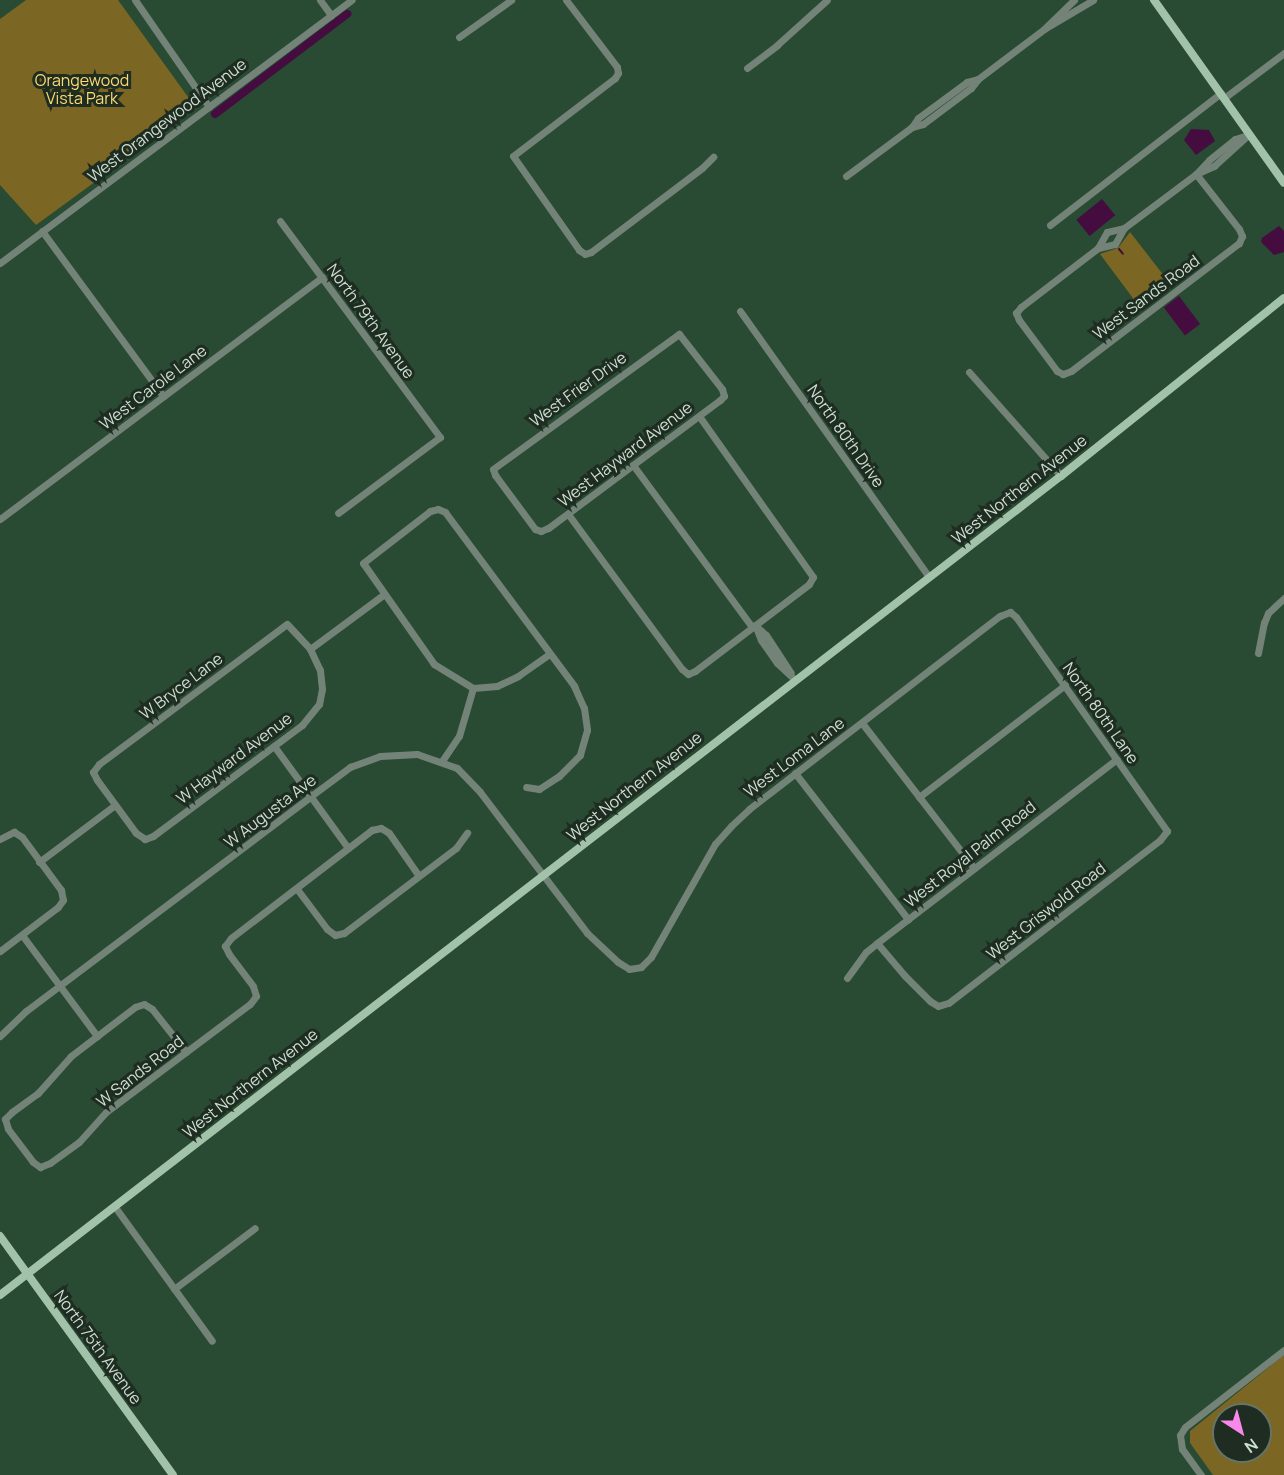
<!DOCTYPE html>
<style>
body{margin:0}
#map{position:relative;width:1284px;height:1475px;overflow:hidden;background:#294a33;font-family:Manrope,sans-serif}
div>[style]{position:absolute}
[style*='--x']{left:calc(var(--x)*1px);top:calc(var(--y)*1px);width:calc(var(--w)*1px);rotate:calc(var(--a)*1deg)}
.green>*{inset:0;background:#7b6723}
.water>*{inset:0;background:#440c3f;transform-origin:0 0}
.stream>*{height:2px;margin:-1px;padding:0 1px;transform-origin:1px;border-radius:1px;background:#440c3f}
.canal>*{height:8px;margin:-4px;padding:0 4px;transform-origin:4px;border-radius:4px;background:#440c3f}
.minor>*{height:7px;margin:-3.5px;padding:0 3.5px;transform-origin:3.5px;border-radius:3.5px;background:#738377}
.major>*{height:8px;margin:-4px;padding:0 4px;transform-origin:4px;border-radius:4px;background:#a3c2aa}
span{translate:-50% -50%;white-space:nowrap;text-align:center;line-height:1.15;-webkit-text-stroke:6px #1e2c21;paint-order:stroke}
.park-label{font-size:16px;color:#fbda71}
.street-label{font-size:16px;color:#ccdfd0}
.north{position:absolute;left:1212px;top:1403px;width:60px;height:60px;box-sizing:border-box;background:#1e2c21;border:2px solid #647467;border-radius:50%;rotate:144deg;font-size:16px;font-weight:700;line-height:24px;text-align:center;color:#ccdfd0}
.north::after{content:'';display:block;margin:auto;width:21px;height:27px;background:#f888ea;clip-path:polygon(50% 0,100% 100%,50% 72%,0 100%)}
</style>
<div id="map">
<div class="green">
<i style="clip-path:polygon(26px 0,118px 0,196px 108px,36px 225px,0 185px,0 19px)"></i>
<i style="clip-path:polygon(1130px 232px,1172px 286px,1141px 309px,1100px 254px,1118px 248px)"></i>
<i style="clip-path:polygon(evenodd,1284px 1355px,1284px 1475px,1213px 1475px,1190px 1443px,1190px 1431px,1284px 1355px,1224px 1415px,1260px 1415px,1260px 1451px,1224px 1451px,1224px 1415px)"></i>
</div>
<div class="water">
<i style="clip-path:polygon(1191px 129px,1209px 130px,1215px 141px,1196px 155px,1184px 140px)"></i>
<i style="left:1102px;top:199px;width:21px;height:33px;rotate:51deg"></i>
<i style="clip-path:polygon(1279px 226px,1284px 231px,1284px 252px,1274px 255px,1261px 242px,1262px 238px)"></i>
<i style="left:1179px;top:296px;width:35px;height:19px;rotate:53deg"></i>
</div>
<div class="stream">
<i style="--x:1119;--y:249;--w:6;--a:51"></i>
<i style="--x:1153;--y:288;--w:8;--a:45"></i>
</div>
<div class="canal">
<i style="--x:215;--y:114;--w:166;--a:-37.1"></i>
</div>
<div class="minor">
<i style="--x:135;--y:0;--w:130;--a:55.3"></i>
<i style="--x:320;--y:0;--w:19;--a:54"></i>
<i style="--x:566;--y:0;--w:84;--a:52.7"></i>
<i style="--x:617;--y:67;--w:6;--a:81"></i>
<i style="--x:618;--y:73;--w:6;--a:121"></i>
<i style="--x:615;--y:78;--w:128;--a:142.6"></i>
<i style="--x:513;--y:156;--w:115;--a:54.9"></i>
<i style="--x:579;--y:250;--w:7;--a:34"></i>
<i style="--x:585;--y:254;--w:6;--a:-18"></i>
<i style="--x:591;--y:252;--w:139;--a:-37.1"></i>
<i style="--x:702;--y:168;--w:16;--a:-45"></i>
<i style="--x:1046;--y:27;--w:39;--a:-44"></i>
<i style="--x:459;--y:37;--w:64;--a:-35.4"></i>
<i style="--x:747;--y:68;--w:38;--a:-37"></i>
<i style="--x:777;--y:45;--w:67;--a:-42"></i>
<i style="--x:1224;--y:98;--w:75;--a:-36.9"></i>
<i style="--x:912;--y:127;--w:11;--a:-15"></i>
<i style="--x:923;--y:124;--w:60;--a:-36.9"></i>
<i style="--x:971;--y:88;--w:11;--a:-52"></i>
<i style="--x:978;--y:79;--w:83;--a:-37.1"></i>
<i style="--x:1044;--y:29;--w:57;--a:-30.6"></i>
<i style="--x:1198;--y:172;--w:16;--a:-47"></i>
<i style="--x:1209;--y:160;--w:33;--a:-39"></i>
<i style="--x:1235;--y:139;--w:14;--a:-17"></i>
<i style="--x:1196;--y:174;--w:70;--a:52"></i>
<i style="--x:1239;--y:229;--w:8;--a:67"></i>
<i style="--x:1242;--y:236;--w:8;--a:113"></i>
<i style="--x:1239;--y:243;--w:211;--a:142.7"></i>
<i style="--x:1071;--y:371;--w:9;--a:159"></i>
<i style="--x:1063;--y:374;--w:7;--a:-153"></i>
<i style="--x:1057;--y:371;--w:64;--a:-126.7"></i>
<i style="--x:1019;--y:320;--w:8;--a:-113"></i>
<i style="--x:1016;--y:313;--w:8;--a:-50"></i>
<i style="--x:1021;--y:307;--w:97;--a:-37.5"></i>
<i style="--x:1098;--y:248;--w:18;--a:-61"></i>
<i style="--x:1107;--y:232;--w:17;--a:-13"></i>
<i style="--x:1124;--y:228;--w:90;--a:-36.9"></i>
<i style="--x:1196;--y:174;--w:20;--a:-24"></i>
<i style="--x:1214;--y:166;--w:47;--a:-42.4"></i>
<i style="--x:846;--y:176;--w:82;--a:-36.6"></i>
<i style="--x:912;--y:127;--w:11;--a:-56"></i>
<i style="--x:918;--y:118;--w:61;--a:-36.3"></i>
<i style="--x:967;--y:82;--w:11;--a:-15"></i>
<i style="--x:280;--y:221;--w:269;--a:53.5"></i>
<i style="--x:440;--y:437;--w:127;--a:143.3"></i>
<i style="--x:1050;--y:225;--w:216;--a:-37.7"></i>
<i style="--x:42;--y:231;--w:205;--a:53.7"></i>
<i style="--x:1098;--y:248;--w:17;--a:-13"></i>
<i style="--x:1115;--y:244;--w:18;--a:-61"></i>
<i style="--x:0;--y:263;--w:439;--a:-36.8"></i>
<i style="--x:740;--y:311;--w:326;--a:54.6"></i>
<i style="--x:679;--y:334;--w:70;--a:52"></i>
<i style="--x:722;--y:389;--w:7;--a:74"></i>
<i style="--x:724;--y:396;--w:6;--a:135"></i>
<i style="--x:720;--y:400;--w:214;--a:143.3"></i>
<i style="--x:548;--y:528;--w:8;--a:157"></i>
<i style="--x:541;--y:531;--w:6;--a:-162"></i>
<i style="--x:535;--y:529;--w:67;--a:-126.5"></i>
<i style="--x:495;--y:475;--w:6;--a:-108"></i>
<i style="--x:493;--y:469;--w:230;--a:-36"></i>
<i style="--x:969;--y:372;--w:139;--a:48.5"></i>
<i style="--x:633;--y:465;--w:201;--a:53.7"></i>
<i style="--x:568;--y:514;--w:192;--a:53.7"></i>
<i style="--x:682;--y:669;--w:8;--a:40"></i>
<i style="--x:688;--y:674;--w:8;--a:-23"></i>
<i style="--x:695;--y:671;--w:143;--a:-37.3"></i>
<i style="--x:809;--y:584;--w:8;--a:-60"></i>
<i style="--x:813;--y:577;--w:197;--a:-125.3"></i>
<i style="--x:0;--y:519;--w:403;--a:-36.9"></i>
<i style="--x:287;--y:624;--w:34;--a:47"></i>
<i style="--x:310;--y:649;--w:23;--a:65"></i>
<i style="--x:320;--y:670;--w:19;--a:84"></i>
<i style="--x:322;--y:689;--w:15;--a:101"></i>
<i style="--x:319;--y:704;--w:27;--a:129"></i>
<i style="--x:302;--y:725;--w:186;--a:143.3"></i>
<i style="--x:153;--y:836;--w:9;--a:159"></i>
<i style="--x:145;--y:839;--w:11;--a:-146"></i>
<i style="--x:136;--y:833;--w:66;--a:-126.3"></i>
<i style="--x:97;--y:780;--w:9;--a:-117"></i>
<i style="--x:93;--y:772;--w:10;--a:-53"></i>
<i style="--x:99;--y:764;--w:234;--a:-36.7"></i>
<i style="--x:755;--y:625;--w:16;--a:68"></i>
<i style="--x:761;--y:640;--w:28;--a:55"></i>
<i style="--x:777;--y:663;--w:25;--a:43"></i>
<i style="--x:757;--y:627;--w:12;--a:42"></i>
<i style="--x:766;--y:635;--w:45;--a:56.7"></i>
<i style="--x:310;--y:649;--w:91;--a:-36.5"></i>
<i style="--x:1258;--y:653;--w:31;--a:-79"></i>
<i style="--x:1264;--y:623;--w:11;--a:-68"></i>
<i style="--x:1268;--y:613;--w:22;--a:-43"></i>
<i style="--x:473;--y:688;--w:46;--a:-148.4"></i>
<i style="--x:434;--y:664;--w:123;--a:-125.1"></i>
<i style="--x:363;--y:563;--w:85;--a:-37.8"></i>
<i style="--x:430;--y:511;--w:8;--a:-14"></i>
<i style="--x:438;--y:509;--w:8;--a:23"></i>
<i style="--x:445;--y:512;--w:217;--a:53.4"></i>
<i style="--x:574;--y:686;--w:24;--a:66"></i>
<i style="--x:584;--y:708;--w:22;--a:82"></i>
<i style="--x:587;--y:730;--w:26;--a:106"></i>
<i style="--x:580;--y:755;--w:30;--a:135"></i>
<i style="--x:559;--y:776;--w:24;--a:147"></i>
<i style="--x:539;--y:789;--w:13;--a:-171"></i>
<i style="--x:473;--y:688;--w:24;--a:-5"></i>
<i style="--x:497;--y:686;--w:23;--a:-25"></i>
<i style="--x:518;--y:676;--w:38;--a:-35"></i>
<i style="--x:862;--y:723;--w:183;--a:52.3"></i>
<i style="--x:274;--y:746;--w:126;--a:54"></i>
<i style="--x:442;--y:761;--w:30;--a:-56"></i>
<i style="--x:459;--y:736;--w:50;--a:-73.7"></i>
<i style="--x:795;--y:773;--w:185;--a:52.3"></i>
<i style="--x:919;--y:797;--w:184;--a:-37.5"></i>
<i style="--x:0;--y:839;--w:16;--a:-27"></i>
<i style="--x:14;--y:832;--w:9;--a:32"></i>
<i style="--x:22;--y:837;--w:66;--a:53.7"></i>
<i style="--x:61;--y:890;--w:10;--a:79"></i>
<i style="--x:63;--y:900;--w:9;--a:126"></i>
<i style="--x:58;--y:907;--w:73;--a:142.8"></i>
<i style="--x:39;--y:862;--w:95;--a:-36.9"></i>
<i style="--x:297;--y:889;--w:50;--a:53.1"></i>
<i style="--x:327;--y:929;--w:10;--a:37"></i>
<i style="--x:335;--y:935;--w:9;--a:-13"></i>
<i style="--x:344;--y:933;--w:141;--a:-37.2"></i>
<i style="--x:456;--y:848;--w:19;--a:-54"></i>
<i style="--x:22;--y:935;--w:126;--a:53.4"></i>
<i style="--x:847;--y:978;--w:32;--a:-54"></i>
<i style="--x:866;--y:952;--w:14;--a:-39"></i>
<i style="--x:877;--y:943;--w:302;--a:-37.5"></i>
<i style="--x:0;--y:1036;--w:36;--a:-44"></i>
<i style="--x:26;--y:1011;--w:357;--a:-37"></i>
<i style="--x:311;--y:796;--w:49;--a:-36.6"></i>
<i style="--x:350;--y:767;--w:32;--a:-20"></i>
<i style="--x:380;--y:756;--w:37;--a:-3"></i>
<i style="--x:417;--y:754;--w:42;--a:19.3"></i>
<i style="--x:457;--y:768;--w:33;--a:46"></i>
<i style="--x:480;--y:792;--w:177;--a:52.8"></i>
<i style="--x:587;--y:933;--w:42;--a:43.1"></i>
<i style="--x:618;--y:962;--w:13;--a:32"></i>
<i style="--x:629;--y:969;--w:12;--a:-9"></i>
<i style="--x:641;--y:967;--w:14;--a:-45"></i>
<i style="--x:651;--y:957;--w:130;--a:-60.5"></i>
<i style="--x:715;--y:844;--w:24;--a:-48"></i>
<i style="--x:731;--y:826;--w:25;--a:-43"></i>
<i style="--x:749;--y:809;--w:317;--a:-37.6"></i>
<i style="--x:1000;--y:616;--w:11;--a:-22"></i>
<i style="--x:1010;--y:612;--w:8;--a:40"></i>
<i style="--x:1016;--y:617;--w:262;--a:54.8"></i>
<i style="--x:1167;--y:831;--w:11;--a:128"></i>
<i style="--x:1160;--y:840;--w:267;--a:142.4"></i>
<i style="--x:948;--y:1003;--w:10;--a:163"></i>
<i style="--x:938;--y:1006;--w:9;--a:-148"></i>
<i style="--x:930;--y:1001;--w:35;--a:-135"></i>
<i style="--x:905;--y:976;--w:43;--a:-130.3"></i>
<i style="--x:186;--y:1052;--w:55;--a:-128.3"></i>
<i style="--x:152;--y:1009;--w:9;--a:-148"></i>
<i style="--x:144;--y:1004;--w:9;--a:162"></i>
<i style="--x:135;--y:1007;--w:81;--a:142.6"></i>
<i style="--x:71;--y:1056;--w:50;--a:131.7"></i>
<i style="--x:38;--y:1093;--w:32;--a:144"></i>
<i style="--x:12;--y:1112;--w:10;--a:135"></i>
<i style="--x:5;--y:1119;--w:10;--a:73"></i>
<i style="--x:8;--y:1129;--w:41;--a:52.9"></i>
<i style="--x:33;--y:1162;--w:9;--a:36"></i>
<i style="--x:40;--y:1167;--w:11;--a:-22"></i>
<i style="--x:50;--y:1163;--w:36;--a:-36"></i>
<i style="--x:79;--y:1142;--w:40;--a:-48"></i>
<i style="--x:106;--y:1112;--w:180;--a:-36.9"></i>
<i style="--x:250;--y:1004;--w:10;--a:-53"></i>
<i style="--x:256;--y:996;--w:10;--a:-107"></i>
<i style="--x:253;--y:986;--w:40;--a:-127"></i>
<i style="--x:229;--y:954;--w:9;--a:-117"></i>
<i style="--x:225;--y:946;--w:10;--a:-53"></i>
<i style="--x:231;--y:938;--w:178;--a:-37.5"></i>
<i style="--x:372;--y:830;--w:9;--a:-13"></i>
<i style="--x:381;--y:828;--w:9;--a:32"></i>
<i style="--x:389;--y:833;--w:52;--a:55.1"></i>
<i style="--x:115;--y:1207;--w:165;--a:54.1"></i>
<i style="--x:174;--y:1289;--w:101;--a:-37"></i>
<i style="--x:1201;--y:1475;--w:32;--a:-126"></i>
<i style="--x:1182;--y:1449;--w:14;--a:-98"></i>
<i style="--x:1180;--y:1435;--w:9;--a:-58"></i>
<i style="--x:1185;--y:1427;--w:125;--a:-37.9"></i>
</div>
<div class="major">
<i style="--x:1154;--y:0;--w:224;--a:54.6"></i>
<i style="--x:0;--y:1236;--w:295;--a:54.1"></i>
<i style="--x:0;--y:1295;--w:1340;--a:-37.67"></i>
<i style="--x:1061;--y:476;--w:285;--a:-38.6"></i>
</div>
<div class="park-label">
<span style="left:82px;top:89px">Orangewood<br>Vista Park</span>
</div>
<div class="street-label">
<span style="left:167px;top:120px;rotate:-37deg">West Orangewood Avenue</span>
<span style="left:1146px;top:297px;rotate:-37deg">West Sands Road</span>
<span style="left:371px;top:321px;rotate:54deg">North 79th Avenue</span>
<span style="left:153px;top:387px;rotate:-37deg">West Carole Lane</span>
<span style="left:578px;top:389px;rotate:-36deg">West Frier Drive</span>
<span style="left:846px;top:436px;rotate:55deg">North 80th Drive</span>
<span style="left:625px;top:454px;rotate:-37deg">West Hayward Avenue</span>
<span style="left:1019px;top:489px;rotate:-38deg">West Northern Avenue</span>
<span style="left:181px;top:686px;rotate:-37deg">W Bryce Lane</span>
<span style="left:1101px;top:713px;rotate:55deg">North 80th Lane</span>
<span style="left:794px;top:757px;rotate:-37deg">West Loma Lane</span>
<span style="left:234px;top:758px;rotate:-37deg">W Hayward Avenue</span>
<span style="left:634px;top:786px;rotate:-38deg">West Northern Avenue</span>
<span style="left:270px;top:811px;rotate:-37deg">W Augusta Ave</span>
<span style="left:970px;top:854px;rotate:-38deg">West Royal Palm Road</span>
<span style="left:1046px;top:911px;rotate:-38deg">West Griswold Road</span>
<span style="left:140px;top:1071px;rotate:-38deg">W Sands Road</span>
<span style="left:250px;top:1083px;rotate:-38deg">West Northern Avenue</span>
<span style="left:98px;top:1347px;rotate:54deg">North 75th Avenue</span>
</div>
<div class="north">N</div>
</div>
